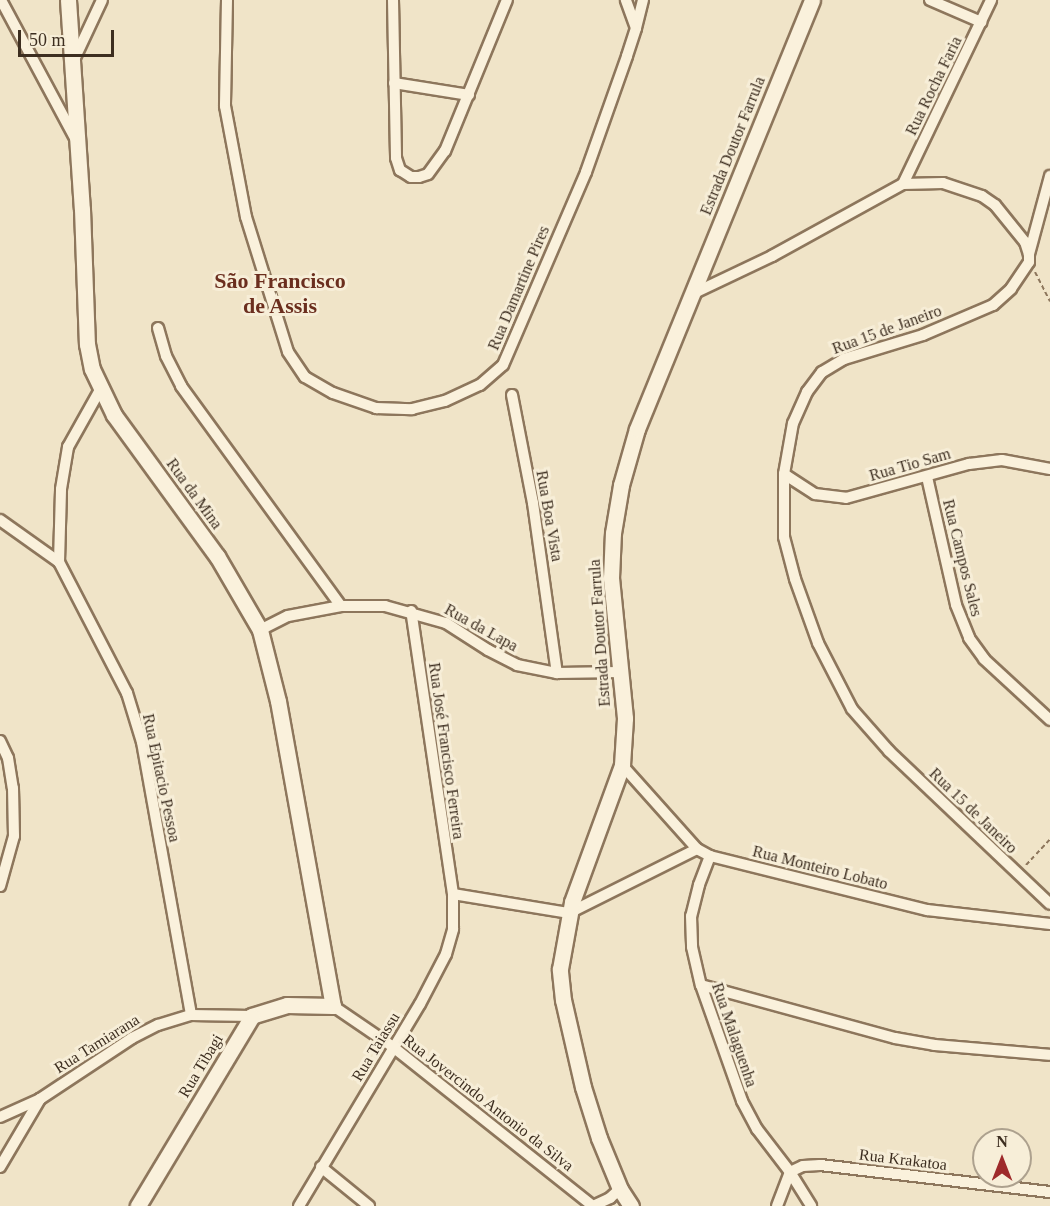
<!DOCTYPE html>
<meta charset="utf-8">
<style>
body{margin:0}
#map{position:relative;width:1050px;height:1206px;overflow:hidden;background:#f0e4c8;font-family:Georgia,serif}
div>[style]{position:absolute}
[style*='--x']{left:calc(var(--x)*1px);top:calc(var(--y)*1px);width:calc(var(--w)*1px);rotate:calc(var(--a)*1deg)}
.path>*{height:2px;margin-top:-1px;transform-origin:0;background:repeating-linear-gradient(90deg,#8d765c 0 4.5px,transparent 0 7.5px)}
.roads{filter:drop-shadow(2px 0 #8d765c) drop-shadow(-2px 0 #8d765c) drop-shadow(0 2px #8d765c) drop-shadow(0 -2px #8d765c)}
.street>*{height:10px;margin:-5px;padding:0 5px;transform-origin:5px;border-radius:5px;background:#faf1dc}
.secondary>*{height:15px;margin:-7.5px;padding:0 7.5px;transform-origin:7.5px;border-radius:7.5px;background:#faf1dc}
span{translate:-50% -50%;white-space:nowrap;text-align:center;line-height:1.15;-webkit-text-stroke:6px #f7eed8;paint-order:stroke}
.street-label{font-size:16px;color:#3d2e20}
.district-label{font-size:22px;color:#6b2e1e;font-weight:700}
.north{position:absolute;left:972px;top:1128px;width:60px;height:60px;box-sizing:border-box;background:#f7eed8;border:2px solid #ada18e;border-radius:50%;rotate:0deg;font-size:16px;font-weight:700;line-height:24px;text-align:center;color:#3d2e20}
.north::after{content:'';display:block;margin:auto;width:21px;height:27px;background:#9e2a2b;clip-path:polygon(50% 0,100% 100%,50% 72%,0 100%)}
.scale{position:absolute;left:18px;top:30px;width:96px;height:27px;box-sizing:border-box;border:3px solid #3d2e20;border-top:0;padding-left:8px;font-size:18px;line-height:21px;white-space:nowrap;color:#3d2e20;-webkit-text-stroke:4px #f7eed8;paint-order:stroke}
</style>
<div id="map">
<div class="path">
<i style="--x:1035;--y:272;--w:33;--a:63"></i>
<i style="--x:1026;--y:865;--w:35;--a:-47"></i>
</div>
<div class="roads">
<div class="street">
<i style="--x:1;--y:0;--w:157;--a:61.8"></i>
<i style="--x:227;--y:0;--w:106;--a:91.1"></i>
<i style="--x:225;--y:106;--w:113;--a:79.3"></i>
<i style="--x:246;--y:217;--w:141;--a:72.7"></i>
<i style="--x:288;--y:352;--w:30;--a:56"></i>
<i style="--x:305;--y:377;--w:32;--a:30"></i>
<i style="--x:333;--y:393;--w:46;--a:19.2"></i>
<i style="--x:376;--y:408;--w:36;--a:2"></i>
<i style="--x:412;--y:409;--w:34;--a:-14"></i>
<i style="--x:445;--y:401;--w:38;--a:-25"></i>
<i style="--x:480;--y:385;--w:30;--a:-41"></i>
<i style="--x:503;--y:365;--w:210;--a:-66.7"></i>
<i style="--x:586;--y:172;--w:123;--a:-70.5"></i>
<i style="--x:627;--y:56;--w:29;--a:-72"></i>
<i style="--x:636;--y:28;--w:30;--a:-110"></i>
<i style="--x:393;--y:0;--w:158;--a:88.9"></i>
<i style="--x:396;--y:158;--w:13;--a:72"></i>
<i style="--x:400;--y:170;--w:13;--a:32"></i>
<i style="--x:411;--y:177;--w:8;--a:0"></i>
<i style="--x:419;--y:177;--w:9;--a:-18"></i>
<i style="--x:428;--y:174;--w:29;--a:-54"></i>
<i style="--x:445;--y:151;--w:163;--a:-67.7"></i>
<i style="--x:930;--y:0;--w:56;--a:23.3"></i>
<i style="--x:636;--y:28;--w:29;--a:-76"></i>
<i style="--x:73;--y:62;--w:68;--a:-64.9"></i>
<i style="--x:394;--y:83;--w:76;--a:9.1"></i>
<i style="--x:903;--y:184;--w:204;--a:-64.4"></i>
<i style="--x:1029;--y:254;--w:81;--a:-74.9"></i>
<i style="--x:692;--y:294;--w:89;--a:-25.4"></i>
<i style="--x:772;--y:256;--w:149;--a:-28.8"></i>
<i style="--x:903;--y:184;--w:40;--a:-1.4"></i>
<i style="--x:943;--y:183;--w:41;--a:18.4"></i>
<i style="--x:982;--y:196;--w:16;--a:35"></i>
<i style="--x:995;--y:205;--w:48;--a:51"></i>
<i style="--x:1025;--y:242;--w:13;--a:72"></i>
<i style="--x:1029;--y:254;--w:8;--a:90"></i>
<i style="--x:1029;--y:262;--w:32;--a:124"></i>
<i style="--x:1011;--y:289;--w:24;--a:138"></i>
<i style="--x:993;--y:305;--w:76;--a:156.8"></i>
<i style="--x:923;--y:335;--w:83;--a:163.1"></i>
<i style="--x:844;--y:359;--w:26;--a:149"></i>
<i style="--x:822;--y:372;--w:25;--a:127"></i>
<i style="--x:807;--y:392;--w:34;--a:114"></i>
<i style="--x:793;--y:423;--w:52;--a:100"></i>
<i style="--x:784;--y:474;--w:63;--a:90"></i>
<i style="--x:784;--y:537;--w:43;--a:75.3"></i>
<i style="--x:795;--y:579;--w:68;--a:70.2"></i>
<i style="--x:818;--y:643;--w:74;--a:62.7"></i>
<i style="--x:852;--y:709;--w:56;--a:48.6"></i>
<i style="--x:889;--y:751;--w:222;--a:43.5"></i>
<i style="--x:158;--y:328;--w:29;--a:74"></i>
<i style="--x:166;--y:356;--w:34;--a:63"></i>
<i style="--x:181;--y:386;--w:272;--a:54"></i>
<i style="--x:512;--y:395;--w:110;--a:79"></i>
<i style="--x:533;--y:503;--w:172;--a:82"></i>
<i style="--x:784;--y:474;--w:37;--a:33"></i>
<i style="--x:815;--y:494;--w:31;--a:7"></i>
<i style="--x:846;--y:498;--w:128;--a:-15.5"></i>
<i style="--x:969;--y:464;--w:33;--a:-7"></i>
<i style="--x:1002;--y:460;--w:49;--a:10.6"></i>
<i style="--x:927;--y:477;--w:131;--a:77.2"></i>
<i style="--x:956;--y:605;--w:35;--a:68"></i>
<i style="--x:969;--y:638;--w:26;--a:54"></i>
<i style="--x:984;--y:659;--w:90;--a:42.7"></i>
<i style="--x:0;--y:520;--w:72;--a:35.4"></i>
<i style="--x:59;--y:562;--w:148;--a:62.6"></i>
<i style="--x:127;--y:693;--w:51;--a:73"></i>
<i style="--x:142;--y:742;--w:277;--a:79.8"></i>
<i style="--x:59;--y:562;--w:73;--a:-88.4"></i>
<i style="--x:61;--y:489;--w:43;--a:-80.5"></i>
<i style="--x:68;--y:447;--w:65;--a:-60.7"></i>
<i style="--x:260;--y:630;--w:31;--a:-27"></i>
<i style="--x:288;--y:616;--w:54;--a:-10.7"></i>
<i style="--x:341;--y:606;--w:44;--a:0"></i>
<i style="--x:385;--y:606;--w:63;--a:15.6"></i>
<i style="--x:446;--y:623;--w:50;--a:32.7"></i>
<i style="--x:488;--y:650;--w:33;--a:27"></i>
<i style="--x:517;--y:665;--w:41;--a:11.3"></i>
<i style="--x:557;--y:673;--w:62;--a:-0.9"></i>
<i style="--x:0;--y:741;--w:19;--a:65"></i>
<i style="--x:8;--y:758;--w:30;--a:81"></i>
<i style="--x:13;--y:788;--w:48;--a:88.8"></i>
<i style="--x:14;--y:836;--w:52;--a:105.6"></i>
<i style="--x:622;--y:765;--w:113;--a:48.2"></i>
<i style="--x:697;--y:849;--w:15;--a:28"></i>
<i style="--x:710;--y:856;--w:224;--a:14"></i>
<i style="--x:927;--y:910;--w:124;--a:6.5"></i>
<i style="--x:710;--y:856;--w:31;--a:111"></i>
<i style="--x:699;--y:885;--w:32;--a:104"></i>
<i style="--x:691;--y:916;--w:31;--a:88"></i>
<i style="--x:692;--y:947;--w:39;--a:77"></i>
<i style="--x:701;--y:985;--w:123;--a:70.5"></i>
<i style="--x:742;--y:1101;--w:32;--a:62"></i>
<i style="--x:757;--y:1129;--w:54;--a:52.5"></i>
<i style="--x:790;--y:1172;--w:40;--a:58"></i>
<i style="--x:453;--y:894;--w:118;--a:9.3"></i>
<i style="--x:569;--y:913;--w:143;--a:-26.6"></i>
<i style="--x:701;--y:985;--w:201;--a:15.3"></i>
<i style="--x:895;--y:1038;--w:40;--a:10"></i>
<i style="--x:934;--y:1045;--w:116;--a:4.9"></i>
<i style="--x:333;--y:1006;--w:73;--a:34.3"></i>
<i style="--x:393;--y:1047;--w:256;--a:38.5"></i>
<i style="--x:0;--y:1117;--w:44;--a:-24.2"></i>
<i style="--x:40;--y:1099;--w:110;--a:-33.5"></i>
<i style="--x:132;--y:1038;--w:29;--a:-27"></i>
<i style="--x:158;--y:1025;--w:34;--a:-17"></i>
<i style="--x:191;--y:1015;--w:61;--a:0.9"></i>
<i style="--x:0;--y:1167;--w:79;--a:-59.5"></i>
<i style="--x:321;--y:1167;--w:62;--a:39.1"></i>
<i style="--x:299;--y:1206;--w:235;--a:-59.1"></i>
<i style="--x:420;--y:1004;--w:56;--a:-62.5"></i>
<i style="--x:446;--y:954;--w:26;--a:-74"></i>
<i style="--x:453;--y:929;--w:35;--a:-90"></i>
<i style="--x:453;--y:894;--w:286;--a:-98.4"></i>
<i style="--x:593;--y:1206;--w:19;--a:-25"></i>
<i style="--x:610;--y:1198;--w:13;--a:-42"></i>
<i style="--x:777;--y:1206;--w:36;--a:-69"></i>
<i style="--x:790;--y:1172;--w:14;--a:-25"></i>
<i style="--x:803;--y:1166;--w:17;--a:-3"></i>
<i style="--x:820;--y:1165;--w:232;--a:6.7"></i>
</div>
<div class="secondary">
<i style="--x:68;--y:0;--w:209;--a:86.2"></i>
<i style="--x:82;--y:209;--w:135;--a:87.9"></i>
<i style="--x:87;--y:344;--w:25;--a:79"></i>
<i style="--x:92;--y:369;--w:51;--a:64.4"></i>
<i style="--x:114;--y:415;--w:175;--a:53.9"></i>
<i style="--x:217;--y:556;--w:86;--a:59.8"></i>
<i style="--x:260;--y:630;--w:73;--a:75.8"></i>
<i style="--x:278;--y:701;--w:310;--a:79.8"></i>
<i style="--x:333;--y:1006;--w:46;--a:-178.8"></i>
<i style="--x:287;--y:1005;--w:37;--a:163"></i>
<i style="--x:252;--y:1016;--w:222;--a:121"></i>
<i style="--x:631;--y:1206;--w:20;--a:-123"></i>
<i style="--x:620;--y:1189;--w:55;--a:-112.4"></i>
<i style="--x:599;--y:1138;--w:53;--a:-107.4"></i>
<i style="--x:583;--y:1087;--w:89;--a:-102.9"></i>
<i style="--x:563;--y:1000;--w:31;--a:-96"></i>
<i style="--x:560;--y:969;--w:68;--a:-79.8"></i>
<i style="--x:572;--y:902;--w:146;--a:-69.9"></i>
<i style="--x:622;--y:765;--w:47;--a:-86.3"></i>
<i style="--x:625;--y:718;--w:141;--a:-95.7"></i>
<i style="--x:611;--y:578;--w:45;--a:-87.5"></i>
<i style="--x:613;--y:533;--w:49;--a:-80.5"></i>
<i style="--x:621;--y:485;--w:58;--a:-74.1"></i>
<i style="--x:637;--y:429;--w:463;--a:-67.8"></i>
</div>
</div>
<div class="street-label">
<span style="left:934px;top:86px;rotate:-64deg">Rua Rocha Faria</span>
<span style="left:733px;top:146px;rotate:-68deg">Estrada Doutor Farrula</span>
<span style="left:519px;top:288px;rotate:-67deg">Rua Damartine Pires</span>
<span style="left:887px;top:330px;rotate:-20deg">Rua 15 de Janeiro</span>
<span style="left:910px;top:465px;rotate:-16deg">Rua Tio Sam</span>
<span style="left:194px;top:494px;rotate:54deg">Rua da Mina</span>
<span style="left:549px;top:516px;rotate:80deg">Rua Boa Vista</span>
<span style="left:962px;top:558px;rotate:76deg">Rua Campos Sales</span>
<span style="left:481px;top:628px;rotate:29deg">Rua da Lapa</span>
<span style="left:600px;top:633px;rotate:-94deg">Estrada Doutor Farrula</span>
<span style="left:446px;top:751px;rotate:82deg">Rua José Francisco Ferreira</span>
<span style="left:161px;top:778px;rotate:78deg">Rua Epitacio Pessoa</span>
<span style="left:973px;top:811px;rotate:44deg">Rua 15 de Janeiro</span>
<span style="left:820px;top:868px;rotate:14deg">Rua Monteiro Lobato</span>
<span style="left:734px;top:1035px;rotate:71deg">Rua Malaguenha</span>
<span style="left:97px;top:1044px;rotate:-32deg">Rua Tamiarana</span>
<span style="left:376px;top:1047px;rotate:-59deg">Rua Taiassu</span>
<span style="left:201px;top:1066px;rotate:-59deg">Rua Tibagi</span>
<span style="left:488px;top:1103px;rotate:38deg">Rua Jovercindo Antonio da Silva</span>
<span style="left:903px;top:1160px;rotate:7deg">Rua Krakatoa</span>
</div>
<div class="district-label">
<span style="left:280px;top:293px">São Francisco<br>de Assis</span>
</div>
<div class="north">N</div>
<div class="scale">50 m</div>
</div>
